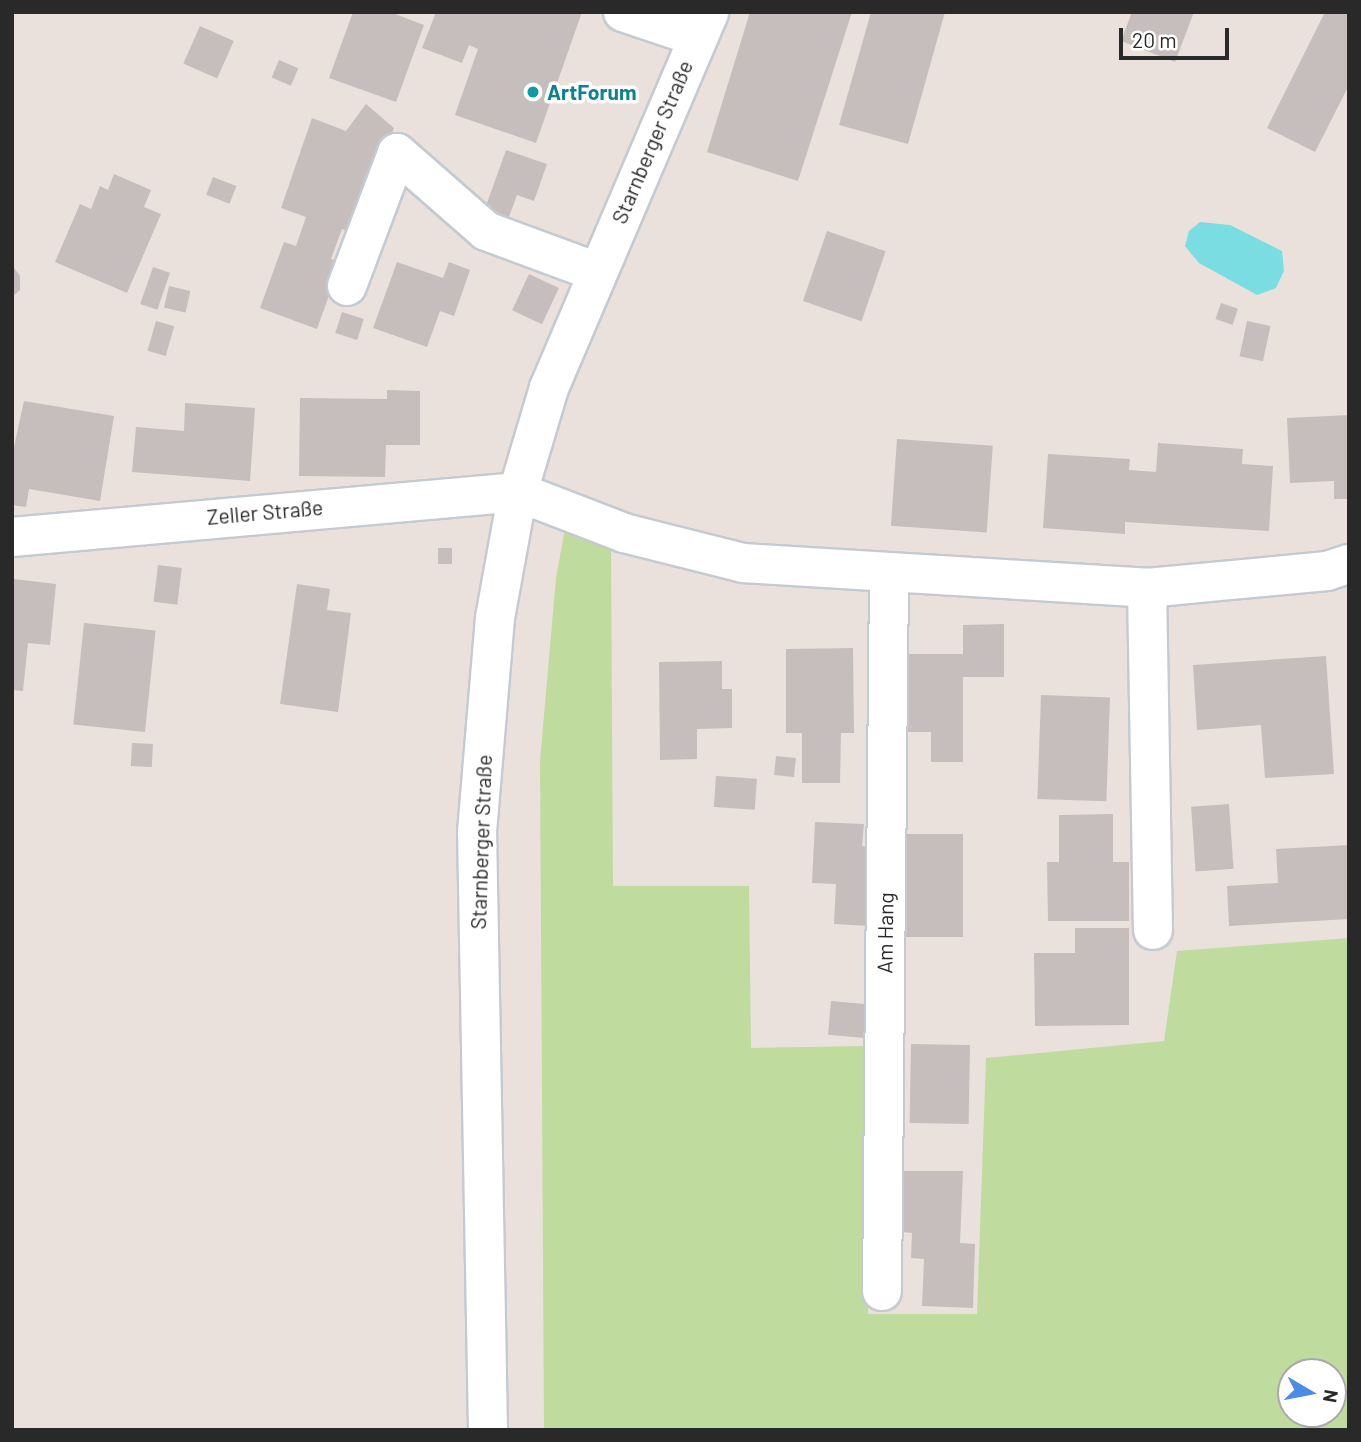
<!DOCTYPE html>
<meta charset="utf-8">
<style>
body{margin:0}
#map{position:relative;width:1361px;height:1442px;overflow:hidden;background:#eae1dc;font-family:Barlow,sans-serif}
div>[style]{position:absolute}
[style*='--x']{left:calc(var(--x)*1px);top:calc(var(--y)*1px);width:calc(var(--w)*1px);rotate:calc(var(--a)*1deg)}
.green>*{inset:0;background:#c0db9e}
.water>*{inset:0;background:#79dde1}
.building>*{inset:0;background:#c5bebc;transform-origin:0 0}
.roads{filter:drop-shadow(2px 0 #c4cad1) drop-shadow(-2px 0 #c4cad1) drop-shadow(0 2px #c4cad1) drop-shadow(0 -2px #c4cad1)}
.minor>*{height:38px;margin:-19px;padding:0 19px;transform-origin:19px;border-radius:19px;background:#fff}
.secondary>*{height:38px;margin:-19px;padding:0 19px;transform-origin:19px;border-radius:19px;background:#fff}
.dots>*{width:19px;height:19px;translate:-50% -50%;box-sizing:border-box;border:4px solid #fff;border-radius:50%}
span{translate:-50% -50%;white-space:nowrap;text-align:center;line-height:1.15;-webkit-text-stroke:7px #fff;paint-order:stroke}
.culture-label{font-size:21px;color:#0d838f;font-weight:700}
.left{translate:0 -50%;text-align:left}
.street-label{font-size:21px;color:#292929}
.frame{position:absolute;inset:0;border:14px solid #292929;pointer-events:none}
.north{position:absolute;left:1277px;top:1358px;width:70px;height:70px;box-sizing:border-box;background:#fff;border:2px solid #a9a9a9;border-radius:50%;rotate:100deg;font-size:19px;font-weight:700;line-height:28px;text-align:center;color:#292929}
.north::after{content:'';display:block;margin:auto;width:24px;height:32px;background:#4c8be6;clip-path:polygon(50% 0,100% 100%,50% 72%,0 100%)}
.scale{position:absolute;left:1119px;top:28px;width:110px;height:32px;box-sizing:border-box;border:4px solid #292929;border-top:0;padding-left:9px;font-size:21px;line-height:24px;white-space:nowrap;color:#292929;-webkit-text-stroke:5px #fff;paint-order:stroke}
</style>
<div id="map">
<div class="green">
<i style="clip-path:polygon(evenodd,566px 523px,611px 547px,613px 886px,749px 886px,751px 1048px,866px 1046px,868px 1314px,977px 1314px,986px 1058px,1164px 1041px,1177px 951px,1349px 938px,1349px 1430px,544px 1430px,540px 761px,556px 578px,566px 523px,1291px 1372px,1333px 1372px,1333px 1414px,1291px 1414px,1291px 1372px)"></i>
</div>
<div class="water">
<i style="clip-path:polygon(1200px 222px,1230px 225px,1282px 251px,1284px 271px,1276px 288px,1257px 295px,1199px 263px,1185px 246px,1189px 231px)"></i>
</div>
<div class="building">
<i style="clip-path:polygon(353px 12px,390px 12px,424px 25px,396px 102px,329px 78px)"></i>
<i style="clip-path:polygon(436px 12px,582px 12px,536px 143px,455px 115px,478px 49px,469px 45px,462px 63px,422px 48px)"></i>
<i style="clip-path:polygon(750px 12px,852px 12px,798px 181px,707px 152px)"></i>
<i style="clip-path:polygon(871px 12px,945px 12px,908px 144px,839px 125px)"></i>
<i style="clip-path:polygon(1132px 12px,1194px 12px,1175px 62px,1121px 41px)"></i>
<i style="clip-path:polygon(1325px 12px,1349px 12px,1349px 85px,1315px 152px,1267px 128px)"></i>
<i style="left:200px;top:26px;width:37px;height:41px;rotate:24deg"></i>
<i style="left:279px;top:60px;width:21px;height:19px;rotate:23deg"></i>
<i style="clip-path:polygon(366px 104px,394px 128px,353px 233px,342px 229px,331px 259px,341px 262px,317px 329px,260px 308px,284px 242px,296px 246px,306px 217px,281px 208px,312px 118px,346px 131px)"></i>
<i style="clip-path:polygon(506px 150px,547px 164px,534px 201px,517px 195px,506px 225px,482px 217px)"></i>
<i style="clip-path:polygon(114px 174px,151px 190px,144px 207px,161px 214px,127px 293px,55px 262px,80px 204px,91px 209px,100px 186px,108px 190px)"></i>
<i style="left:213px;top:177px;width:25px;height:19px;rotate:21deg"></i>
<i style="left:827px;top:231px;width:62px;height:74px;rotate:19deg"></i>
<i style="clip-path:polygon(397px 262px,443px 278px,449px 262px,470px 270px,454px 316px,440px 311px,427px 347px,373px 328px)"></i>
<i style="clip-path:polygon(12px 265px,20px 276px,20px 290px,12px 297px)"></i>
<i style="left:153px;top:267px;width:18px;height:39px;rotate:19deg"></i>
<i style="left:529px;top:274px;width:33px;height:40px;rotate:25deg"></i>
<i style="left:169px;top:286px;width:22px;height:22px;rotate:13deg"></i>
<i style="left:1221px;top:303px;width:18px;height:17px;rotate:19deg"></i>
<i style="left:342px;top:312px;width:23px;height:22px;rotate:18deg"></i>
<i style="left:156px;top:321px;width:19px;height:31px;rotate:16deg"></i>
<i style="left:1247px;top:321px;width:24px;height:36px;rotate:12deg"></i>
<i style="clip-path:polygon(387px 390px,420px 391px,420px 445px,386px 445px,385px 477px,299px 476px,300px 398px,387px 399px)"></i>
<i style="clip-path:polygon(24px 401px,114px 416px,100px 501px,29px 489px,26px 507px,12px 505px,12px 456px)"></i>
<i style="clip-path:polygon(185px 403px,255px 408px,250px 481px,132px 472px,136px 427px,184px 431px)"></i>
<i style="clip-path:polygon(1349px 415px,1349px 499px,1334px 499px,1334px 481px,1290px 483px,1287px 418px)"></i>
<i style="left:897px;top:439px;width:96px;height:87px;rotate:4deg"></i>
<i style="clip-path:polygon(1158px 443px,1243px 449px,1242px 464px,1273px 466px,1269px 531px,1125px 522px,1125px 534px,1043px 528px,1048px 454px,1130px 459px,1129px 470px,1156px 472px)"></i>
<i style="left:438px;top:548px;width:14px;height:16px"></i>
<i style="left:158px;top:565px;width:24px;height:37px;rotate:7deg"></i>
<i style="clip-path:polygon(14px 579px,56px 584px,50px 645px,28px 643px,23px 691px,12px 690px)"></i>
<i style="clip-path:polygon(297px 584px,330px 589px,327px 610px,351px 613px,338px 712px,280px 704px)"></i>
<i style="left:84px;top:623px;width:72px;height:102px;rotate:6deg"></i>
<i style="clip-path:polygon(1004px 624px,1004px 677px,963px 677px,963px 762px,931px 762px,931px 732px,902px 732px,902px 654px,963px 654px,963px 625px)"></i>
<i style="clip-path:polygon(853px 648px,854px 733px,841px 733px,840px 783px,802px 783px,802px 733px,786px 733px,786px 649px)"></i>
<i style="clip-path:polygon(1326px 656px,1334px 774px,1265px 778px,1261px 725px,1197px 730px,1193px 665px)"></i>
<i style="clip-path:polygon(722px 661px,722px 689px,732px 689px,732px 728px,697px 729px,697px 759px,660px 760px,659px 662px)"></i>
<i style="left:1041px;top:695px;width:69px;height:104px;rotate:2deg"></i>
<i style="left:132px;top:743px;width:21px;height:23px;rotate:3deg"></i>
<i style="left:776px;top:756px;width:20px;height:19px;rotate:6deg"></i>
<i style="left:716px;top:776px;width:41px;height:31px;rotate:4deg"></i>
<i style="left:1229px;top:804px;width:65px;height:38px;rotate:86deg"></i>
<i style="clip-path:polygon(1113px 814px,1113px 862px,1129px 862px,1129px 921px,1048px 921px,1047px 862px,1059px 862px,1059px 815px)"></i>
<i style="clip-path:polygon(815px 822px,864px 824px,862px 846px,873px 847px,869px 926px,834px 924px,836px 884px,812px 883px)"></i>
<i style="left:898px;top:834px;width:65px;height:103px"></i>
<i style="clip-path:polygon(1349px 845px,1349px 919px,1229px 926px,1227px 886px,1278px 883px,1276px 849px)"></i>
<i style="clip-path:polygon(1075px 928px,1129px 928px,1129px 1025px,1035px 1026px,1034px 953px,1075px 953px)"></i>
<i style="left:831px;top:1001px;width:45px;height:34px;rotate:5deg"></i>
<i style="left:970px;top:1045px;width:79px;height:59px;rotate:91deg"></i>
<i style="clip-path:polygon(903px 1171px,963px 1171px,960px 1243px,975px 1244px,973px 1308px,922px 1306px,924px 1259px,911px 1258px,912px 1233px,903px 1232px)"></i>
</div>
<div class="roads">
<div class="minor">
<i style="--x:623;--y:12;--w:78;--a:18.7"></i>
<i style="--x:347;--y:286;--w:142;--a:-69.4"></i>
<i style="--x:397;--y:153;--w:118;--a:41.2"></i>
<i style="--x:486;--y:231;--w:118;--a:20.3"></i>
<i style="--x:12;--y:537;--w:508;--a:-5.08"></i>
<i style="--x:518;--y:492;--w:114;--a:21.1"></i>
<i style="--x:624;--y:533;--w:123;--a:14.1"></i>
<i style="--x:743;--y:563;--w:405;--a:3.5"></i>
<i style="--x:1147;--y:588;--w:181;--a:-5.4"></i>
<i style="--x:1327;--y:571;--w:23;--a:-18"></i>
<i style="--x:1147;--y:588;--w:342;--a:89"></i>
<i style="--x:882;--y:1291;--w:717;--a:-89.44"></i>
</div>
<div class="secondary">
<i style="--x:488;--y:1430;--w:598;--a:-91.05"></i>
<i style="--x:477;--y:832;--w:215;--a:-85.2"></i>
<i style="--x:495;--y:618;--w:128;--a:-79.7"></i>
<i style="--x:518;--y:492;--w:109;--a:-73.4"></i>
<i style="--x:549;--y:388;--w:409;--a:-66.9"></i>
</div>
</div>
<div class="dots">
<i style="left:533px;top:92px;background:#0f9aa8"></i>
</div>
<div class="culture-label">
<span class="left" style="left:547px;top:92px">ArtForum</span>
</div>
<div class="street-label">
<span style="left:652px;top:142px;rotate:-67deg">Starnberger Straße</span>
<span style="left:265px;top:512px;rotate:-5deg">Zeller Straße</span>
<span style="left:481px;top:842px;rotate:-88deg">Starnberger Straße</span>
<span style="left:885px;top:933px;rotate:-89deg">Am Hang</span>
</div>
<div class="frame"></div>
<div class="north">N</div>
<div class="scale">20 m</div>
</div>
